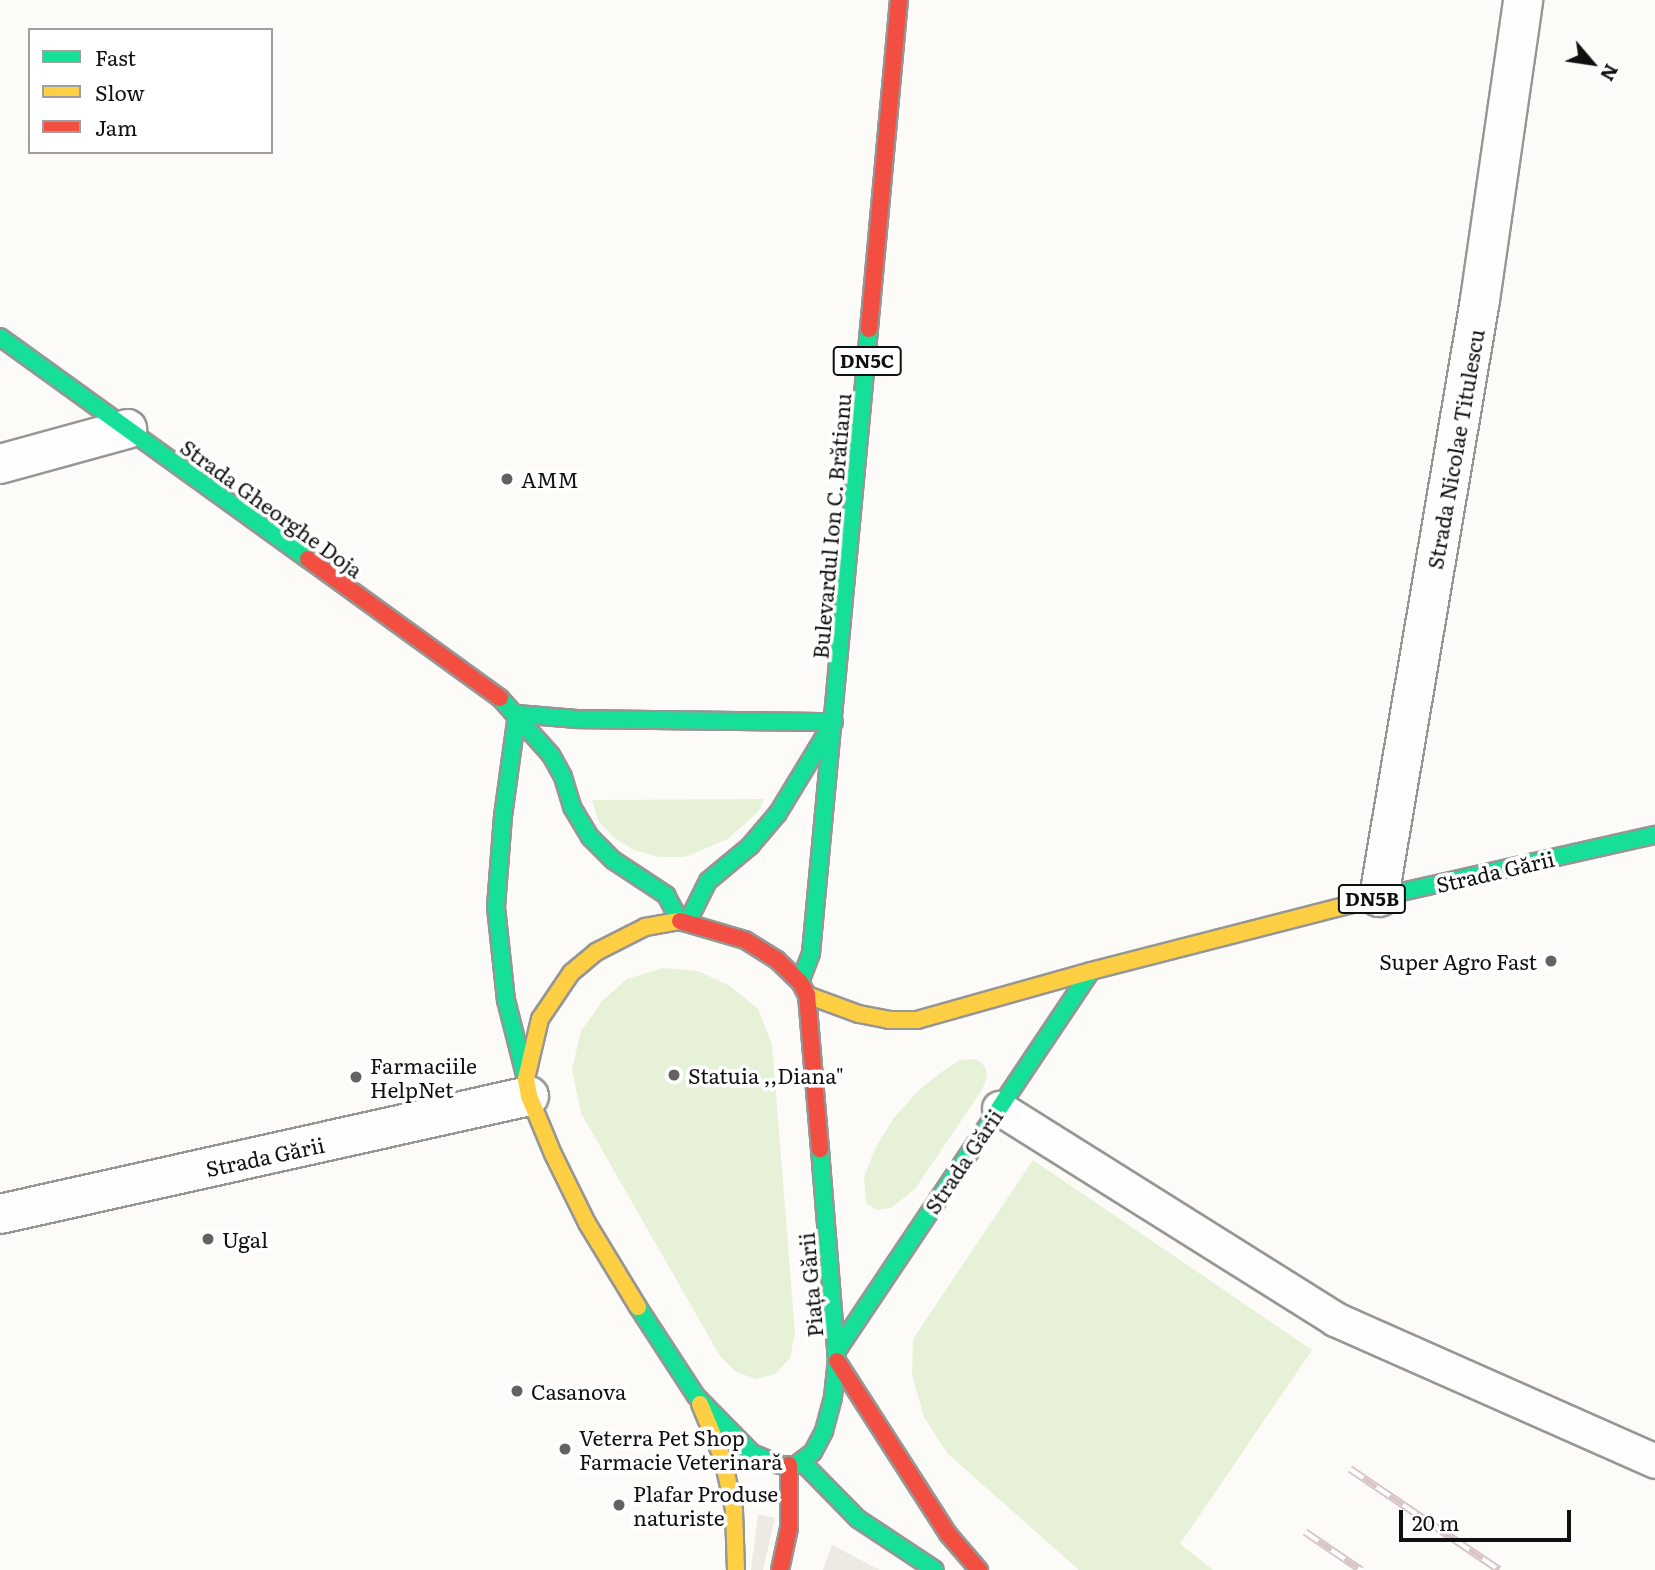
<!DOCTYPE html>
<meta charset="utf-8">
<style>
body{margin:0}
#map{position:relative;width:1655px;height:1570px;overflow:hidden;background:#fcfbf7;font-family:Literata,serif}
div>[style]{position:absolute}
[style*='--x']{left:calc(var(--x)*1px);top:calc(var(--y)*1px);width:calc(var(--w)*1px);rotate:calc(var(--a)*1deg)}
.green>*{inset:0;background:#e7f1d7}
.plaza>*{inset:0;background:#eceae2}
.roads{filter:drop-shadow(2px 0 #969694) drop-shadow(-2px 0 #969694) drop-shadow(0 2px #969694) drop-shadow(0 -2px #969694)}
.lane>*{height:33px;margin:-16.5px;padding:0 16.5px;transform-origin:16.5px;border-radius:16.5px;background:#fffefe}
.street>*{height:38px;margin:-19px;padding:0 19px;transform-origin:19px;border-radius:19px;background:#fffefe}
.fast>*{height:16px;margin:-8px;padding:0 8px;transform-origin:8px;border-radius:8px;background:#16e098}
.slow>*{height:16px;margin:-8px;padding:0 8px;transform-origin:8px;border-radius:8px;background:#ffcf43}
.jam>*{height:16px;margin:-8px;padding:0 8px;transform-origin:8px;border-radius:8px;background:#f24e42}
.rail>*{height:8px;margin-top:-4px;transform-origin:0;background:repeating-linear-gradient(90deg,#fff 0 16px,#d8c6c7 0 32px);box-sizing:border-box;border-block:2px solid #d8c6c7}
.dots>*{width:19px;height:19px;translate:-50% -50%;box-sizing:border-box;border:4px solid #fff;border-radius:50%}
span{translate:-50% -50%;white-space:nowrap;text-align:center;line-height:1.15;-webkit-text-stroke:7px #fff;paint-order:stroke}
.shield-label span{padding:2px 5px;background:#fff;border:2px solid;border-radius:5px;-webkit-text-stroke-width:0}
.shield-label{font-size:19px;color:#101010;font-weight:700}
.street-label{font-size:21px;color:#101010}
.poi-label{font-size:21px;color:#101010}
.left{translate:0 -50%;text-align:left}
.right{translate:-100% -50%;text-align:right}
.legend{position:absolute;left:28px;top:28px;width:245px;height:126px;box-sizing:border-box;background:#fff;border:2px solid #9f9f9f;margin:0;padding:9px 12px;list-style:none;font-size:21px;color:#101010}
.legend li{display:flex;align-items:center;gap:14px;height:35px}
.legend b{width:35px;border:2px solid #9f9f9f}
.north{position:absolute;left:1557px;top:28px;width:70px;height:70px;-webkit-text-stroke:5px #fff;paint-order:stroke;rotate:119deg;font-size:19px;font-weight:700;line-height:28px;text-align:center;color:#101010}
.north::after{content:'';display:block;margin:auto;width:24px;height:32px;background:#101010;clip-path:polygon(50% 0,100% 100%,50% 72%,0 100%)}
.scale{position:absolute;left:1399px;top:1510px;width:172px;height:32px;box-sizing:border-box;border:4px solid #101010;border-top:0;padding-left:9px;font-size:21px;line-height:24px;white-space:nowrap;color:#101010;-webkit-text-stroke:5px #fff;paint-order:stroke}
</style>
<div id="map">
<div class="green">
<i style="clip-path:polygon(764px 799px,759px 811px,728px 839px,685px 857px,659px 857px,634px 850px,614px 838px,598px 820px,592px 800px)"></i>
<i style="clip-path:polygon(663px 968px,698px 971px,730px 986px,758px 1009px,772px 1044px,795px 1333px,790px 1358px,775px 1374px,756px 1379px,736px 1372px,720px 1356px,581px 1113px,572px 1069px,581px 1031px,603px 1000px,627px 979px)"></i>
<i style="clip-path:polygon(974px 1059px,981px 1062px,986px 1069px,987px 1077px,982px 1090px,915px 1189px,891px 1208px,877px 1210px,866px 1203px,864px 1177px,875px 1149px,893px 1119px,919px 1090px,943px 1071px,960px 1060px)"></i>
<i style="clip-path:polygon(1033px 1160px,1312px 1350px,1180px 1544px,1213px 1570px,1079px 1570px,948px 1454px,924px 1417px,912px 1375px,913px 1339px)"></i>
</div>
<div class="plaza">
<i style="clip-path:polygon(758px 1514px,775px 1518px,763px 1570px,751px 1570px)"></i>
<i style="clip-path:polygon(832px 1545px,880px 1570px,823px 1570px)"></i>
</div>
<div class="roads">
<div class="lane">
<i style="--x:999;--y:1108;--w:397;--a:32.1"></i>
<i style="--x:1335;--y:1319;--w:350;--a:23.9"></i>
</div>
<div class="street">
<i style="--x:0;--y:464;--w:132;--a:-15.4"></i>
<i style="--x:1379;--y:897;--w:605;--a:-80.4"></i>
<i style="--x:1480;--y:300;--w:303;--a:-81.8"></i>
<i style="--x:0;--y:1214;--w:542;--a:-12.57"></i>
</div>
<div class="fast">
<i style="--x:0;--y:337;--w:380;--a:35.8"></i>
<i style="--x:500;--y:698;--w:76;--a:48.2"></i>
<i style="--x:551;--y:755;--w:25;--a:61"></i>
<i style="--x:563;--y:777;--w:31;--a:73"></i>
<i style="--x:572;--y:807;--w:35;--a:59"></i>
<i style="--x:590;--y:837;--w:33;--a:45"></i>
<i style="--x:613;--y:860;--w:64;--a:33.4"></i>
<i style="--x:666;--y:895;--w:30;--a:62"></i>
<i style="--x:517;--y:714;--w:103;--a:97.8"></i>
<i style="--x:503;--y:816;--w:91;--a:94.4"></i>
<i style="--x:496;--y:907;--w:94;--a:83.9"></i>
<i style="--x:506;--y:1000;--w:81;--a:75.8"></i>
<i style="--x:517;--y:714;--w:60;--a:4.8"></i>
<i style="--x:577;--y:719;--w:257;--a:0.7"></i>
<i style="--x:1388;--y:895;--w:274;--a:-12.7"></i>
<i style="--x:687;--y:923;--w:47;--a:-63.4"></i>
<i style="--x:708;--y:881;--w:55;--a:-39.8"></i>
<i style="--x:750;--y:846;--w:43;--a:-49.7"></i>
<i style="--x:778;--y:813;--w:98;--a:-58.7"></i>
<i style="--x:800;--y:982;--w:31;--a:-69"></i>
<i style="--x:811;--y:953;--w:627;--a:-84.69"></i>
<i style="--x:638;--y:1307;--w:106;--a:56.9"></i>
<i style="--x:696;--y:1396;--w:80;--a:45.5"></i>
<i style="--x:752;--y:1453;--w:30;--a:23"></i>
<i style="--x:780;--y:1465;--w:16;--a:0"></i>
<i style="--x:796;--y:1465;--w:21;--a:-37"></i>
<i style="--x:813;--y:1452;--w:24;--a:-62"></i>
<i style="--x:824;--y:1431;--w:35;--a:-75"></i>
<i style="--x:833;--y:1397;--w:36;--a:-84"></i>
<i style="--x:837;--y:1361;--w:213;--a:-94.6"></i>
<i style="--x:836;--y:1352;--w:458;--a:-56.2"></i>
<i style="--x:802;--y:1462;--w:80;--a:45.5"></i>
<i style="--x:858;--y:1519;--w:92;--a:33.5"></i>
</div>
<div class="slow">
<i style="--x:807;--y:995;--w:55;--a:20.1"></i>
<i style="--x:859;--y:1014;--w:31;--a:11"></i>
<i style="--x:889;--y:1020;--w:28;--a:0"></i>
<i style="--x:917;--y:1020;--w:181;--a:-15.7"></i>
<i style="--x:1091;--y:971;--w:307;--a:-14.4"></i>
<i style="--x:638;--y:1307;--w:98;--a:-121.3"></i>
<i style="--x:587;--y:1223;--w:77;--a:-116.2"></i>
<i style="--x:553;--y:1154;--w:63;--a:-112.5"></i>
<i style="--x:529;--y:1096;--w:17;--a:-100"></i>
<i style="--x:526;--y:1079;--w:62;--a:-76.9"></i>
<i style="--x:540;--y:1019;--w:55;--a:-56"></i>
<i style="--x:571;--y:973;--w:33;--a:-40"></i>
<i style="--x:596;--y:952;--w:55;--a:-27"></i>
<i style="--x:645;--y:927;--w:36;--a:-10"></i>
<i style="--x:700;--y:1404;--w:60;--a:67.3"></i>
<i style="--x:723;--y:1459;--w:52;--a:77.8"></i>
<i style="--x:734;--y:1510;--w:60;--a:88.1"></i>
</div>
<div class="jam">
<i style="--x:869;--y:329;--w:330;--a:-84.8"></i>
<i style="--x:308;--y:559;--w:237;--a:35.9"></i>
<i style="--x:680;--y:921;--w:68;--a:16.3"></i>
<i style="--x:745;--y:940;--w:38;--a:32"></i>
<i style="--x:777;--y:960;--w:32;--a:44"></i>
<i style="--x:800;--y:982;--w:15;--a:62"></i>
<i style="--x:807;--y:995;--w:155;--a:85.2"></i>
<i style="--x:837;--y:1361;--w:206;--a:57.3"></i>
<i style="--x:948;--y:1534;--w:48;--a:49.3"></i>
<i style="--x:780;--y:1570;--w:43;--a:-77.9"></i>
<i style="--x:789;--y:1528;--w:63;--a:-90"></i>
</div>
</div>
<div class="rail">
<i style="--x:1350;--y:1469;--w:180;--a:34.1"></i>
<i style="--x:1305;--y:1532;--w:68;--a:34.2"></i>
</div>
<div class="dots">
<i style="left:507px;top:479px;background:#636261"></i>
<i style="left:1551px;top:961px;background:#636261"></i>
<i style="left:674px;top:1075px;background:#636261"></i>
<i style="left:356px;top:1077px;background:#636261"></i>
<i style="left:208px;top:1239px;background:#636261"></i>
<i style="left:517px;top:1391px;background:#636261"></i>
<i style="left:565px;top:1449px;background:#636261"></i>
<i style="left:619px;top:1505px;background:#636261"></i>
</div>
<div class="shield-label">
<span style="left:867px;top:361px">DN5C</span>
<span style="left:1372px;top:899px">DN5B</span>
</div>
<div class="street-label">
<span style="left:1455px;top:449px;rotate:-80deg">Strada Nicolae Titulescu</span>
<span style="left:272px;top:508px;rotate:36deg">Strada Gheorghe Doja</span>
<span style="left:831px;top:526px;rotate:-85deg">Bulevardul Ion C. Brătianu</span>
<span style="left:1495px;top:871px;rotate:-13deg">Strada Gării</span>
<span style="left:265px;top:1156px;rotate:-12deg">Strada Gării</span>
<span style="left:963px;top:1161px;rotate:-56deg">Strada Gării</span>
<span style="left:810px;top:1285px;rotate:-95deg">Piața Gării</span>
</div>
<div class="poi-label">
<span class="left" style="left:521px;top:479px">AMM</span>
<span class="right" style="left:1537px;top:961px">Super Agro Fast</span>
<span class="left" style="left:370px;top:1077px">Farmaciile<br>HelpNet</span>
<span class="left" style="left:688px;top:1075px">Statuia ,,Diana"</span>
<span class="left" style="left:222px;top:1239px">Ugal</span>
<span class="left" style="left:531px;top:1391px">Casanova</span>
<span class="left" style="left:579px;top:1449px">Veterra Pet Shop<br>Farmacie Veterinară</span>
<span class="left" style="left:633px;top:1505px">Plafar Produse<br>naturiste</span>
</div>
<ul class="legend">
<li><b style="height:9px;background:#16e098"></b>Fast</li>
<li><b style="height:9px;background:#ffcf43"></b>Slow</li>
<li><b style="height:9px;background:#f24e42"></b>Jam</li>
</ul>
<div class="north">N</div>
<div class="scale">20 m</div>
</div>
